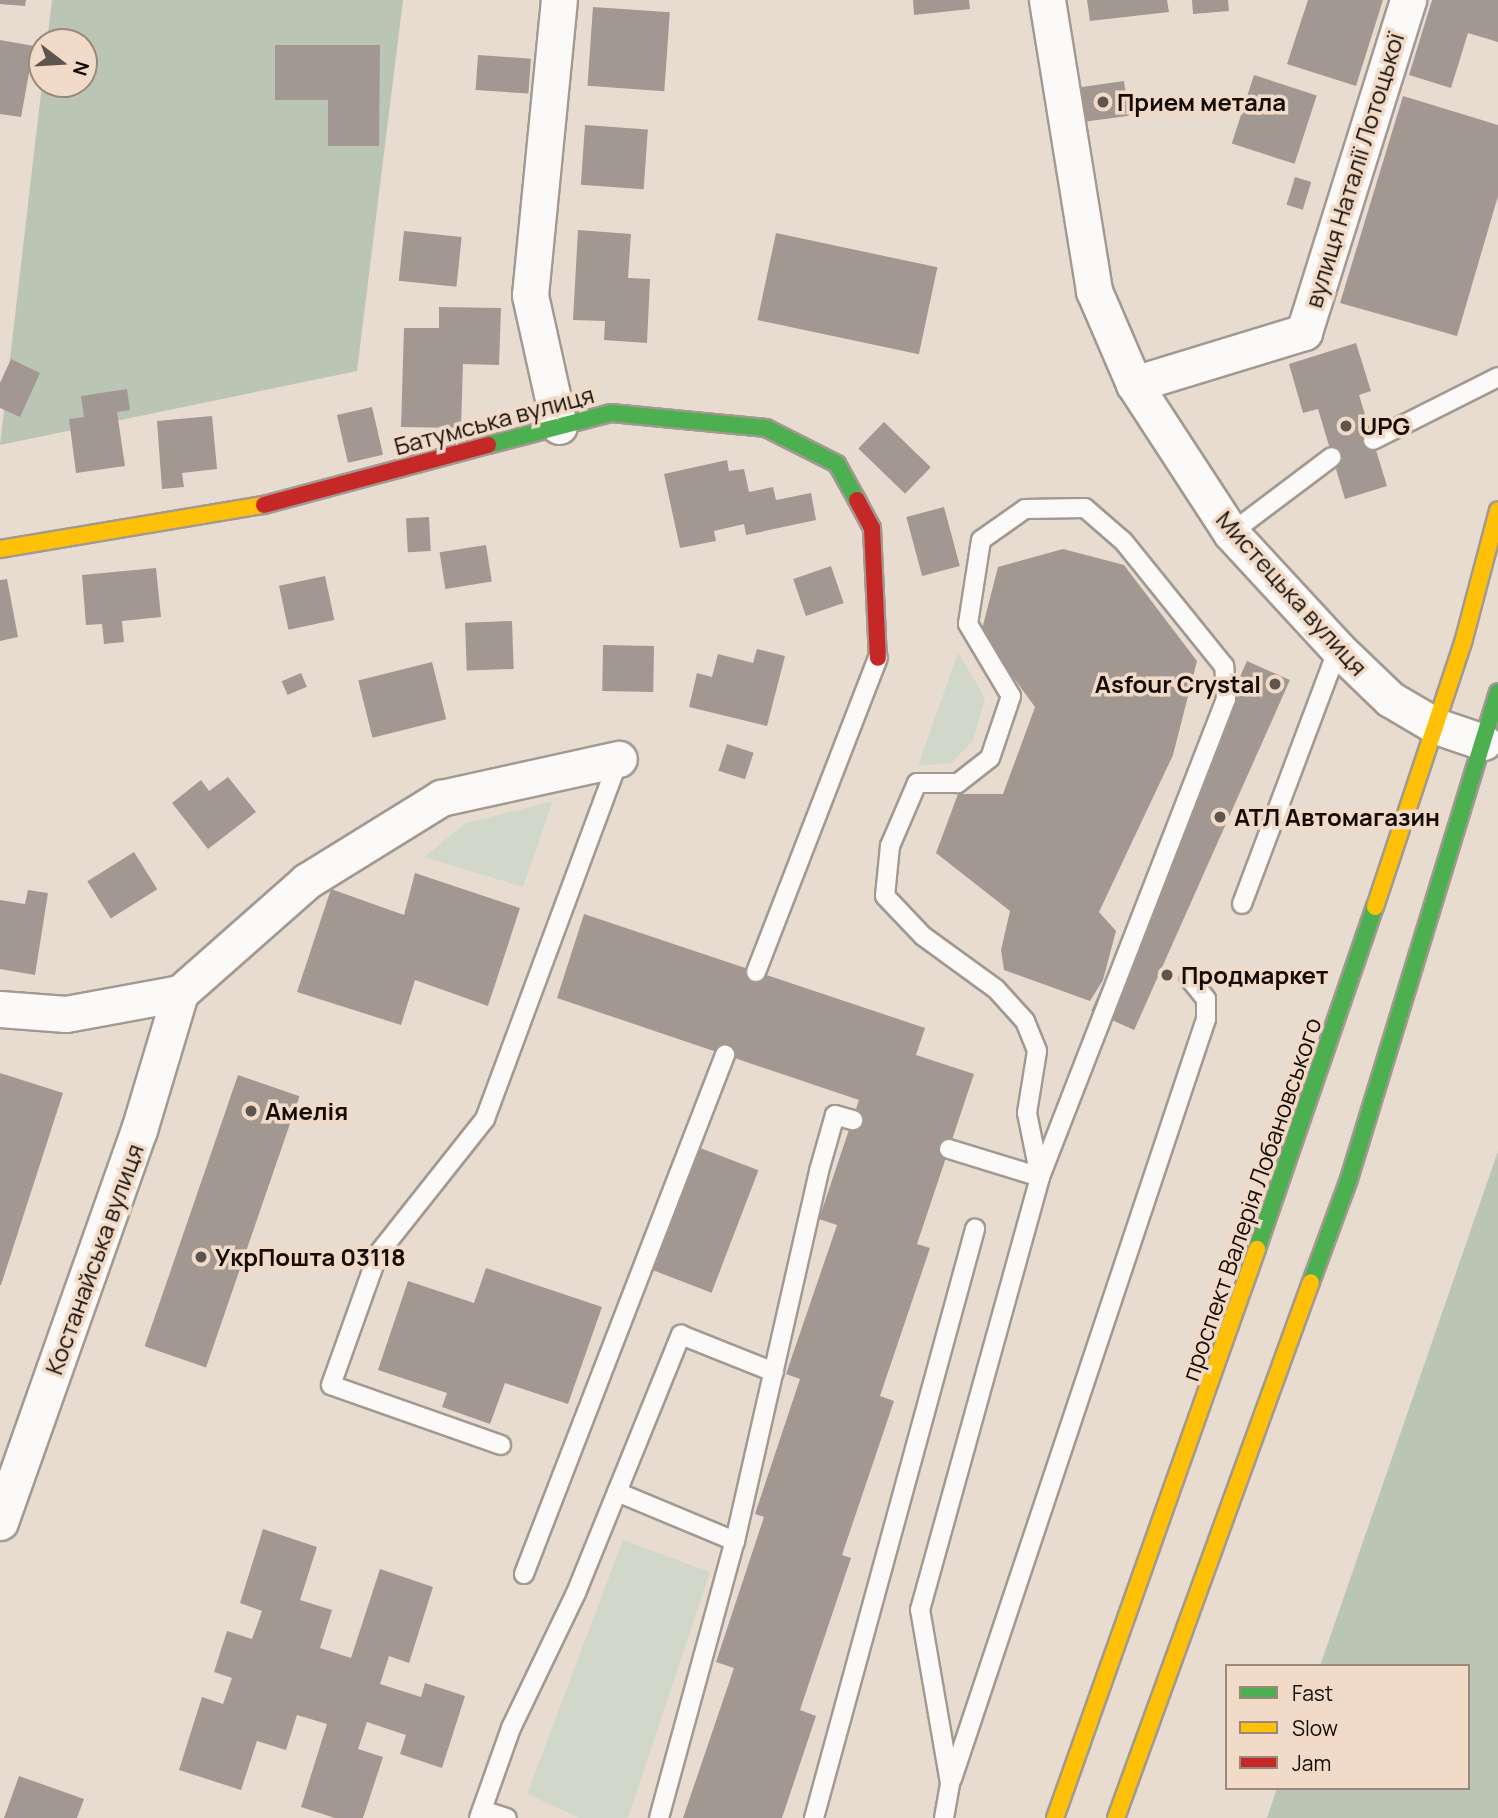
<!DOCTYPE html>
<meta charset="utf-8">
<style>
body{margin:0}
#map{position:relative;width:1498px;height:1818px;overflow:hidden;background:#e8dcd1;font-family:Manrope,sans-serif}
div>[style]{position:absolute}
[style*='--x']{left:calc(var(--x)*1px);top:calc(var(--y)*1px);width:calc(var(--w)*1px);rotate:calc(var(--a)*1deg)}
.green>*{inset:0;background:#d2d8c9}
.forest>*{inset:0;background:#bbc5b3}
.building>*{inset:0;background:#a29891;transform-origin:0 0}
.roads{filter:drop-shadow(2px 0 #a29991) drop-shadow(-2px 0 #a29991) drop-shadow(0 2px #a29991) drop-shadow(0 -2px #a29991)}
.lane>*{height:18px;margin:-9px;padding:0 9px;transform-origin:9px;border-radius:9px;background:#fcfaf8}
.street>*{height:35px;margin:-17.5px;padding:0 17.5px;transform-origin:17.5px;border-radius:17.5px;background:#fcfaf8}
.fast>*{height:16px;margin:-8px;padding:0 8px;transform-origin:8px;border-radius:8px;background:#4caf50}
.slow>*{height:16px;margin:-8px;padding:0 8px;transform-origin:8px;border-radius:8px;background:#ffc107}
.jam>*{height:16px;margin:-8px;padding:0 8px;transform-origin:8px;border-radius:8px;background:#c62828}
.dots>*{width:19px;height:19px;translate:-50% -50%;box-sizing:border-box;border:4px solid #f1dbc8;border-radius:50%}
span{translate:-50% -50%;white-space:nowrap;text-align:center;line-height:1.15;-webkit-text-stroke:7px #f1dbc8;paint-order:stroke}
.poi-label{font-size:24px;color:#140d07;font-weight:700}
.left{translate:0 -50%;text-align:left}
.right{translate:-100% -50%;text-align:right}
.street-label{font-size:24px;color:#140d07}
.legend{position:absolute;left:1225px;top:1664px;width:245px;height:126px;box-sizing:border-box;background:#f1dbc8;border:2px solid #99897b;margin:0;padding:9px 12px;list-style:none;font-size:21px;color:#140d07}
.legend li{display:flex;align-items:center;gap:14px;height:35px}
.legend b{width:35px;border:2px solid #99897b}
.north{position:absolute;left:28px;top:28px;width:70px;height:70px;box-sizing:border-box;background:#f1dbc8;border:2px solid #99897b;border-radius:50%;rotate:107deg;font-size:19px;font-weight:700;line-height:28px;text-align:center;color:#140d07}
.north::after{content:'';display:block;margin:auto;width:24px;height:32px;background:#5e554e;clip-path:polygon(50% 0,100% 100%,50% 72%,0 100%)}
</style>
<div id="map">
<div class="green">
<i style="clip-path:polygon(958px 652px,985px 698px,973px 741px,951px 763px,918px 766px)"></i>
<i style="clip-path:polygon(553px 801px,523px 887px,424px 857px,466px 823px)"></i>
<i style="clip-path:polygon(623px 1540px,710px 1572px,628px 1818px,579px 1818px,527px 1794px)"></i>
</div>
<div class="forest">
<i style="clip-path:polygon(52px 0,403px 0,357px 371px,0 445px,42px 84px,84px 84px,84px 42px,47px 42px)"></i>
<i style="clip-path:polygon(1498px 1151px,1498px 1818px,1267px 1818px,1277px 1788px,1468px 1788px,1468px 1666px,1320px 1666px)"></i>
</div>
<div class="building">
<i style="clip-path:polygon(0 0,26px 0,25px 6px,0 4px)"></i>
<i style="clip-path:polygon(913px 0,969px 0,970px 9px,914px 15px)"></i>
<i style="clip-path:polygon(1087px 0,1167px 0,1169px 12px,1090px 21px)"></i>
<i style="clip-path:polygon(1192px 0,1228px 0,1229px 11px,1193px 14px)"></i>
<i style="clip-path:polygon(1308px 0,1383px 0,1356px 86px,1287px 64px)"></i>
<i style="clip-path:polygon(1432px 0,1498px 0,1498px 42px,1468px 33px,1451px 88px,1409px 75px)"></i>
<i style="left:593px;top:7px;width:77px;height:79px;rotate:4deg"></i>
<i style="clip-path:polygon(0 40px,34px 46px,21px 117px,0 114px)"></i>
<i style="clip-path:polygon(275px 45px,380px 45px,379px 146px,328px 146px,328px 100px,275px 100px)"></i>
<i style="left:478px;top:55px;width:53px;height:35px;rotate:4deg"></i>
<i style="left:1254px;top:75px;width:66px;height:72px;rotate:18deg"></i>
<i style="left:1124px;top:81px;width:35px;height:48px;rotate:82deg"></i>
<i style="clip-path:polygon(1403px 96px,1498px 125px,1498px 196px,1457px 336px,1340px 303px)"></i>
<i style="left:585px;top:125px;width:63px;height:60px;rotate:4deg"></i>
<i style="left:1295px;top:177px;width:17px;height:29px;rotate:17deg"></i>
<i style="clip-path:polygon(578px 230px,631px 234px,628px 278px,650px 279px,647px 343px,604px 340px,605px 321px,573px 320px)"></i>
<i style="left:404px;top:231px;width:58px;height:50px;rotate:6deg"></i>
<i style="left:776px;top:233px;width:165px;height:89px;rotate:12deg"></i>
<i style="clip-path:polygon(439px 307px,501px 308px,499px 365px,463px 364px,461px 428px,401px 427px,404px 328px,439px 328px)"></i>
<i style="clip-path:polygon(1356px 343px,1371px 391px,1359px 395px,1387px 486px,1345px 499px,1318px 409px,1303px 413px,1289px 364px)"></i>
<i style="clip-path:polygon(11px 359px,40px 373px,20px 417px,0 408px,0 383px)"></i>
<i style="clip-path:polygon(127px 389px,130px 410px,117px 412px,125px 466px,76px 473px,69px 419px,84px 417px,81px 396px)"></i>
<i style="left:372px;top:407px;width:49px;height:36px;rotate:77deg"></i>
<i style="clip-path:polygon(212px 416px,217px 469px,182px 473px,184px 487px,162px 489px,157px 421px)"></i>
<i style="left:884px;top:422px;width:65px;height:37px;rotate:44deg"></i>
<i style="clip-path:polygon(727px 460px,729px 471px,744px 469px,749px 492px,773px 487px,776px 500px,811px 493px,816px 520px,746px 535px,744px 524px,714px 531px,716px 541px,680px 548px,664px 474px)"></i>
<i style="left:944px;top:507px;width:61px;height:39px;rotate:75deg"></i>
<i style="left:429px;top:517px;width:34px;height:23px;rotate:87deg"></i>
<i style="left:486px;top:545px;width:37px;height:47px;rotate:81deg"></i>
<i style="clip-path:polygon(1063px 549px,1124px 565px,1197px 661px,1173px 755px,1099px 912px,1116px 931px,1103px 980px,1090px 1001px,1004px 970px,1001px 950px,1010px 911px,936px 853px,958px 794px,1003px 794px,1035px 707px,981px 633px,998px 567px)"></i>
<i style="left:831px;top:566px;width:39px;height:40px;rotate:71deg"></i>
<i style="clip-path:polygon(156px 568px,161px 617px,122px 621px,124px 642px,104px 644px,102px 624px,86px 625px,82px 575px)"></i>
<i style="left:325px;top:576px;width:45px;height:47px;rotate:78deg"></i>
<i style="clip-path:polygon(7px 579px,18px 637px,0 641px,0 580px)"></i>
<i style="left:512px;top:621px;width:48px;height:47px;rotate:88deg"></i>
<i style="left:603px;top:645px;width:51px;height:46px;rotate:1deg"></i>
<i style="clip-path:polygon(757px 649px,785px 656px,767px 726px,689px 707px,697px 673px,712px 677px,718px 654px,753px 663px)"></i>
<i style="left:1247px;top:661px;width:47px;height:383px;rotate:24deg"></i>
<i style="left:432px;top:662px;width:59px;height:76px;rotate:76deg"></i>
<i style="left:301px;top:673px;width:15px;height:21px;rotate:67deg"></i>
<i style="left:727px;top:744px;width:28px;height:28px;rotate:18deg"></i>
<i style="clip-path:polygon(228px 777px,256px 812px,208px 849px,172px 803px,201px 780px,209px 791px)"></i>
<i style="left:134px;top:852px;width:44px;height:55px;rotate:58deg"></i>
<i style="clip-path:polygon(415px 873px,520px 908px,488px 1006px,415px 980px,401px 1025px,297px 992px,331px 889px,404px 915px)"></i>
<i style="clip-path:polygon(28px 890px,48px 893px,35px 975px,0 969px,0 900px,25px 904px)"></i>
<i style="clip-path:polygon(584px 914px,925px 1028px,916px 1055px,974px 1074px,917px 1244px,930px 1248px,880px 1396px,894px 1401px,842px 1555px,851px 1558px,800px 1710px,816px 1716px,782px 1818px,683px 1818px,734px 1668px,716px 1662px,764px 1517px,755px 1514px,800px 1379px,786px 1374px,837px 1225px,819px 1219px,859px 1100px,557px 998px)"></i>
<i style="clip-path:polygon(0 1073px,63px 1093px,1px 1285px,0 1285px)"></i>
<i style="left:238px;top:1075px;width:65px;height:287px;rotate:19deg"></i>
<i style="left:695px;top:1146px;width:68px;height:131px;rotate:21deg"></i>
<i style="clip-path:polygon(486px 1268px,602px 1307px,568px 1404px,505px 1383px,490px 1424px,442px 1407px,447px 1393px,378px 1370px,408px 1281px,474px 1303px)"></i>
<i style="clip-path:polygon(263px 1529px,317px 1547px,300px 1600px,332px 1610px,320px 1648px,351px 1658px,380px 1569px,433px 1587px,409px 1663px,389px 1656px,380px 1684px,421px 1697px,425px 1683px,465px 1696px,442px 1768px,400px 1754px,406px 1735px,367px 1722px,358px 1749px,383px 1757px,363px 1818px,335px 1818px,301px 1807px,327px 1724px,297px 1715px,286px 1750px,257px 1741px,241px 1790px,179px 1770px,202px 1697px,223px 1704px,232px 1678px,214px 1672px,227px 1631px,252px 1639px,262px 1611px,240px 1603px)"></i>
<i style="clip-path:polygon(19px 1776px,84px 1799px,77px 1818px,4px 1818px)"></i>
</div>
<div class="roads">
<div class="lane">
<i style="--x:1373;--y:440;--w:140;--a:-26.7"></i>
<i style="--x:1231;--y:533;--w:126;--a:-37"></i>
<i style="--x:1242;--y:904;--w:272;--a:-69.4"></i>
<i style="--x:756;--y:972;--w:337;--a:-68.8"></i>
<i style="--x:949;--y:1149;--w:95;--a:17.1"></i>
<i style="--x:501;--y:1445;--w:180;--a:-160.6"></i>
<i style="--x:331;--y:1385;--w:139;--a:-70.3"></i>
<i style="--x:378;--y:1254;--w:172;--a:-51.6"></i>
<i style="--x:485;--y:1119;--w:384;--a:-69.6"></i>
<i style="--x:617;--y:1492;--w:128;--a:22.6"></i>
<i style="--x:524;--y:1574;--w:557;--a:-68.83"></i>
<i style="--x:952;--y:1779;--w:801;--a:-71.52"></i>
<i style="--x:1206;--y:1019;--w:20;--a:-90"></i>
<i style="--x:1206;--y:999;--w:26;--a:-129"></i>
<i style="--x:482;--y:1810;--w:26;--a:18"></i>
<i style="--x:479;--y:1818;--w:96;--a:-70.4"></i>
<i style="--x:511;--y:1728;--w:150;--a:-64.3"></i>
<i style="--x:576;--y:1593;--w:279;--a:-67.9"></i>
<i style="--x:681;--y:1335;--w:100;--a:21.7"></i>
<i style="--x:659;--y:1818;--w:287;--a:-74.7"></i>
<i style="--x:735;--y:1541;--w:379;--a:-77.2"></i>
<i style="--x:819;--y:1171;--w:58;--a:-74.1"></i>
<i style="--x:835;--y:1115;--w:19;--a:16"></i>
<i style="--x:814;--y:1818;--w:611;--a:-74.71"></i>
<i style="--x:944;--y:1818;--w:36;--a:-80"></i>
<i style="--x:950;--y:1783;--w:176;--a:-99.8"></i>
<i style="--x:920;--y:1610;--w:449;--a:-74.5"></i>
<i style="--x:1040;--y:1177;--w:513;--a:-68.74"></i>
<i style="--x:1226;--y:699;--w:33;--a:-93"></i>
<i style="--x:1224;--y:666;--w:161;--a:-128.9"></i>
<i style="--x:1123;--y:541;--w:50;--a:-139"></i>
<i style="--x:1085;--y:508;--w:60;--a:179"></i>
<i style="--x:1025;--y:509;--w:54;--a:144.8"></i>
<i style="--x:981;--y:540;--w:85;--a:98.8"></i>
<i style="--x:968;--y:624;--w:84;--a:59.2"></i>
<i style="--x:1011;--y:696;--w:65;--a:108.7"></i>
<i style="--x:990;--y:758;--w:41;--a:142"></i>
<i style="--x:958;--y:783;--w:41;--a:180"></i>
<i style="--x:917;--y:783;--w:69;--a:113.2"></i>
<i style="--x:890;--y:846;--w:50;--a:95.7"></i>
<i style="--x:885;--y:896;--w:55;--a:46.5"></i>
<i style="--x:923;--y:936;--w:90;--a:36"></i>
<i style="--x:996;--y:989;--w:43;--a:47.8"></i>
<i style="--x:1025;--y:1021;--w:32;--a:68"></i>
<i style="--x:1037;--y:1051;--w:63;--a:99.2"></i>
<i style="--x:1027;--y:1113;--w:65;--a:78.5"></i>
</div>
<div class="street">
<i style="--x:1047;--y:0;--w:295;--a:80.8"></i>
<i style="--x:1094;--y:291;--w:101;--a:66.7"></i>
<i style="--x:1134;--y:384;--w:178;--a:56.9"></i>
<i style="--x:1231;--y:533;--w:158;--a:47.3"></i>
<i style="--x:1338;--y:649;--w:72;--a:43.9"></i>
<i style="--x:1390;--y:699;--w:53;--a:30.4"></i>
<i style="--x:1436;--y:726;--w:50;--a:18.8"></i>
<i style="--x:1134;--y:384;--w:178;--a:-17"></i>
<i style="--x:1304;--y:332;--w:348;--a:-72.6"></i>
<i style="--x:559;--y:426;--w:134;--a:-102.5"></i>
<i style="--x:530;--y:295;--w:296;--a:-84.4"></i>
<i style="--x:0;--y:1009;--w:66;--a:4.3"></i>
<i style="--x:66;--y:1014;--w:116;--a:-10.4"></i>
<i style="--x:180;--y:993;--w:169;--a:-41.4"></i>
<i style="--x:307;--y:881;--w:158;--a:-31.8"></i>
<i style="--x:441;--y:798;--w:182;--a:-12.4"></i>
<i style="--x:0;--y:1522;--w:416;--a:-70.5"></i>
<i style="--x:139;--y:1130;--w:143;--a:-73.3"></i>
</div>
<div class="fast">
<i style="--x:488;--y:445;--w:127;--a:-14.6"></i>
<i style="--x:611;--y:413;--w:156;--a:5.5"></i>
<i style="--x:766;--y:428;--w:80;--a:26.9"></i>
<i style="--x:837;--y:464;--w:41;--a:60.9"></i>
<i style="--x:1257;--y:1249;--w:362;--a:-71"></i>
<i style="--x:1311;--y:1282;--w:110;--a:-69.7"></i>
<i style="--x:1349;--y:1179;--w:509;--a:-72.99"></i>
</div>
<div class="slow">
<i style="--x:0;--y:549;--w:268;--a:-9.5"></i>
<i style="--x:1375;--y:907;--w:282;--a:-71.6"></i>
<i style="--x:1464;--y:639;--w:133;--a:-75.2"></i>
<i style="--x:1055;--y:1818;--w:604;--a:-70.45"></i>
<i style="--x:1116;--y:1818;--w:570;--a:-70.01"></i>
</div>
<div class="jam">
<i style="--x:857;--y:500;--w:32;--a:62"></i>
<i style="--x:872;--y:528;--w:130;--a:87.4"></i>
<i style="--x:264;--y:505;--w:232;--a:-15"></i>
</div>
</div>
<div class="dots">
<i style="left:1103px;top:102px;background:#5e554e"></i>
<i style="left:1346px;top:426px;background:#5e554e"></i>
<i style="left:1275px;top:684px;background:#5e554e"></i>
<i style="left:1220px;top:817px;background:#5e554e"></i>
<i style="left:1167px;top:975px;background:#5e554e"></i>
<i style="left:251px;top:1111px;background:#5e554e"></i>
<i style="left:201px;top:1257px;background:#5e554e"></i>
</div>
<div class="poi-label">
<span class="left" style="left:1117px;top:102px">Прием метала</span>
<span class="left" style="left:1360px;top:426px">UPG</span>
<span class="right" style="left:1261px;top:684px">Asfour Crystal</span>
<span class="left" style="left:1234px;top:817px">АТЛ Автомагазин</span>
<span class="left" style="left:1181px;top:975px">Продмаркет</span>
<span class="left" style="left:265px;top:1111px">Амелія</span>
<span class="left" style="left:215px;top:1257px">УкрПошта 03118</span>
</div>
<div class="street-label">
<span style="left:1354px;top:170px;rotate:-73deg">вулиця Наталії Лотоцької</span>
<span style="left:494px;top:420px;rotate:-15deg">Батумська вулиця</span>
<span style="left:1292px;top:593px;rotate:48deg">Мистецька вулиця</span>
<span style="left:1251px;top:1199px;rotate:-71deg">проспект Валерія Лобановського</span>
<span style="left:94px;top:1259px;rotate:-70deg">Костанайська вулиця</span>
</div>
<ul class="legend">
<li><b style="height:9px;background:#4caf50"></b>Fast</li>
<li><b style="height:9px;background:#ffc107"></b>Slow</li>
<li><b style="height:9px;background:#c62828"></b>Jam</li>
</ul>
<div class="north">N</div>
</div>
